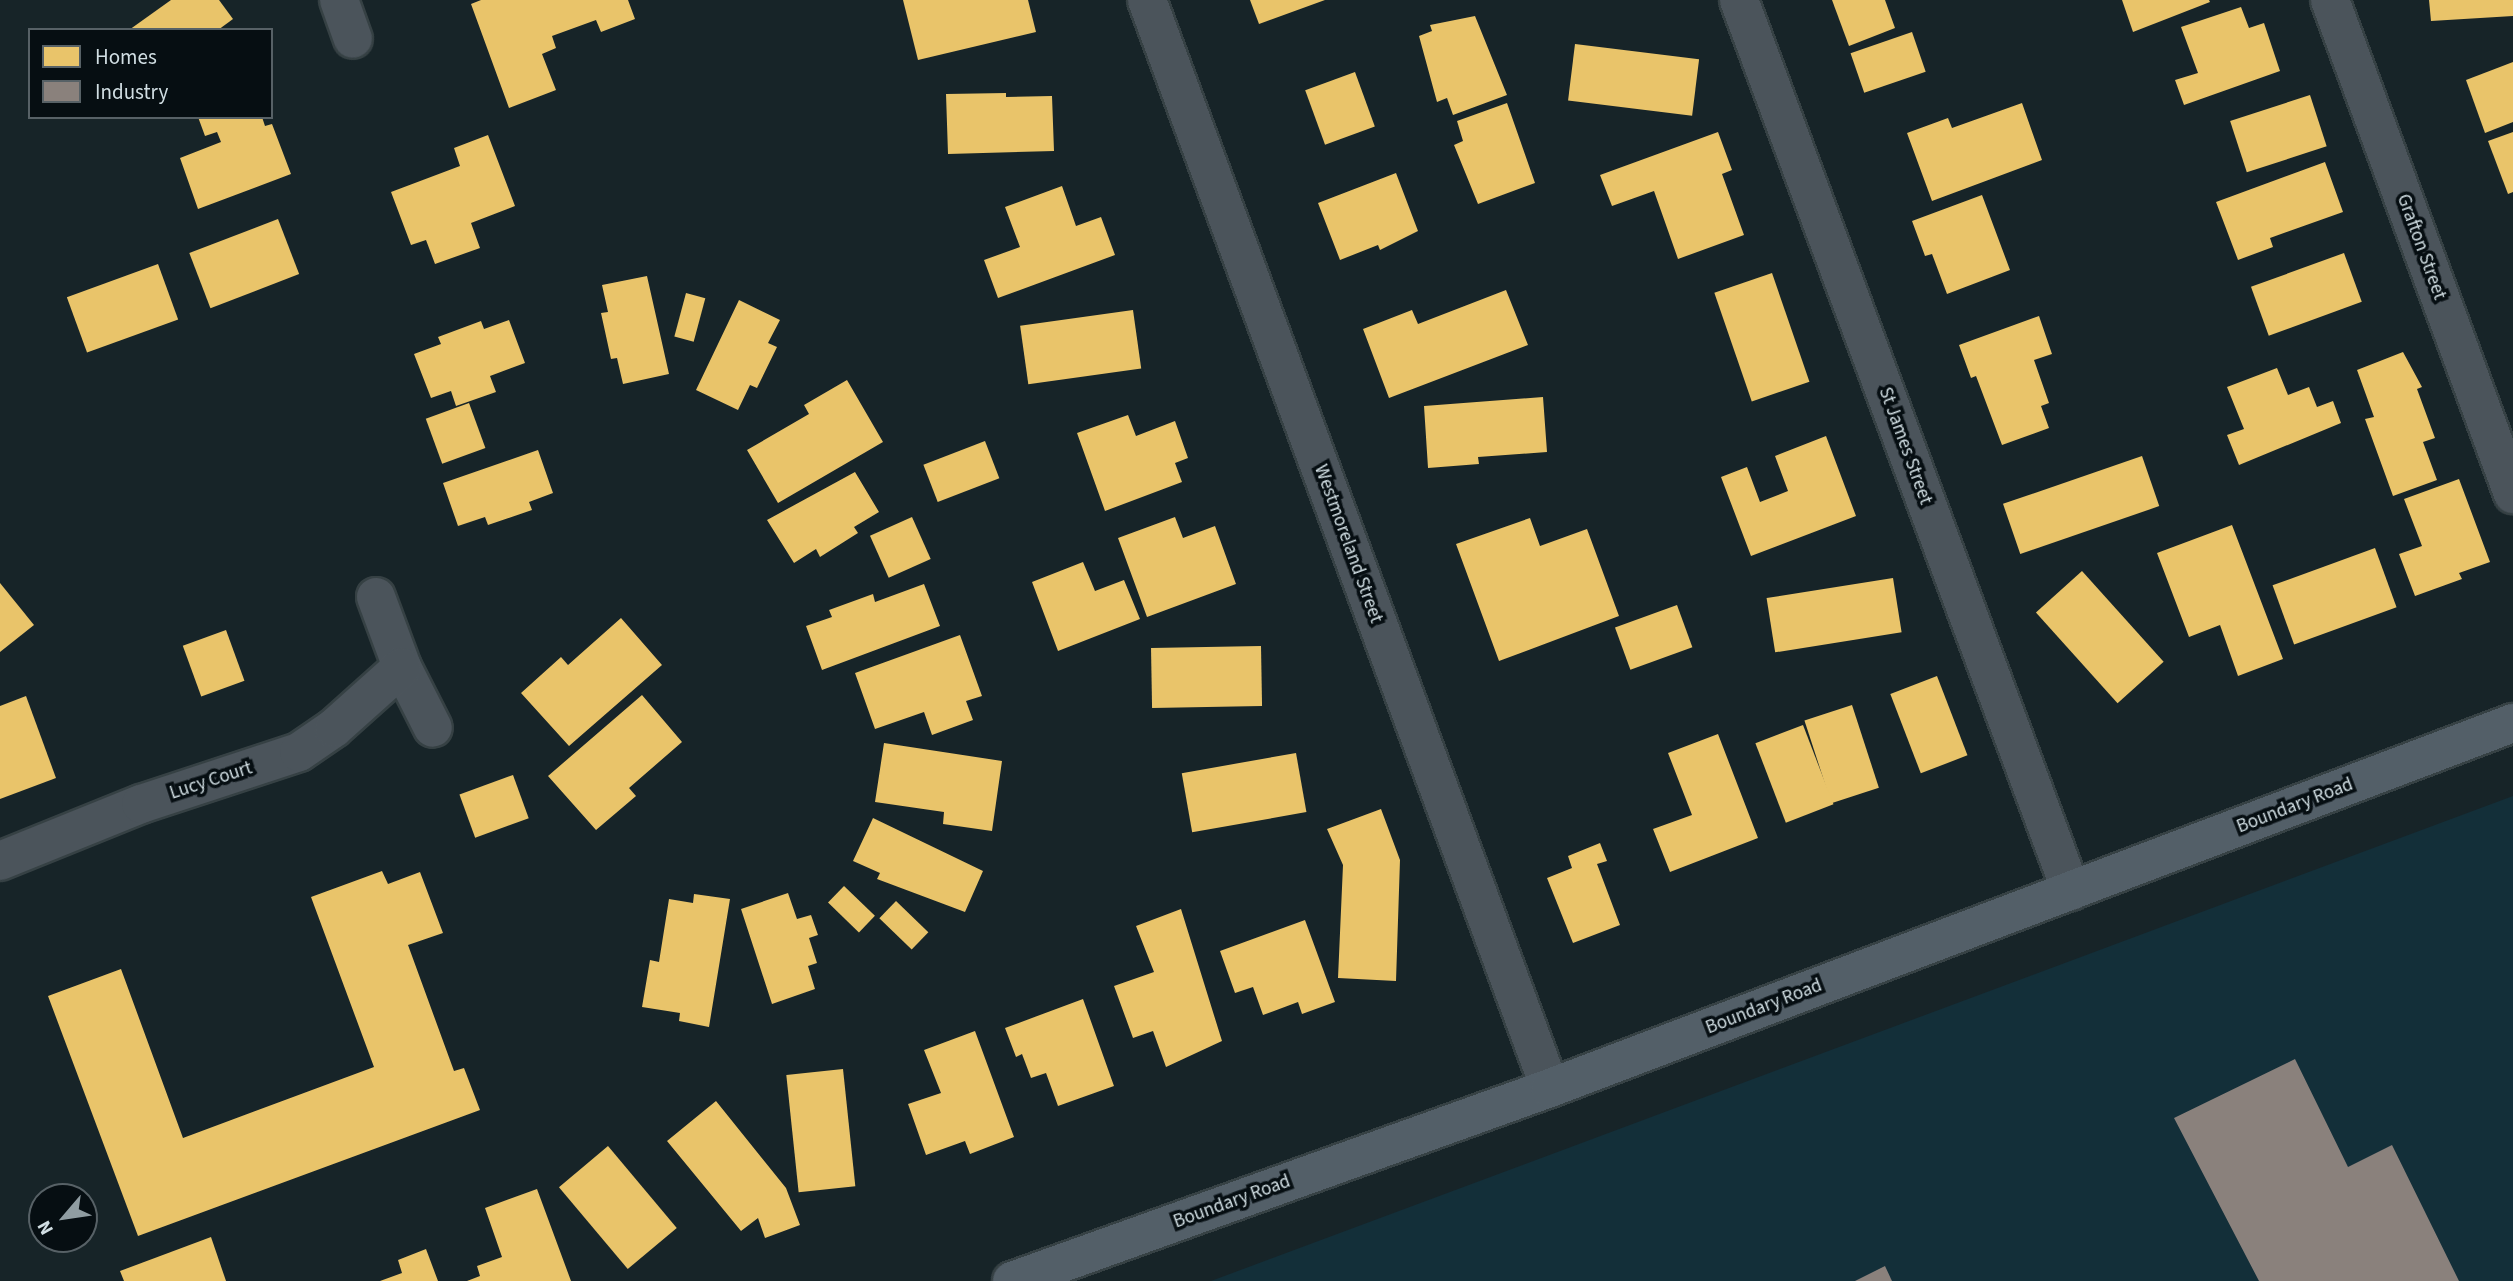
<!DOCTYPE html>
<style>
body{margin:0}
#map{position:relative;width:2513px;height:1281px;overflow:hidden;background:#172428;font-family:"Source Sans 3",sans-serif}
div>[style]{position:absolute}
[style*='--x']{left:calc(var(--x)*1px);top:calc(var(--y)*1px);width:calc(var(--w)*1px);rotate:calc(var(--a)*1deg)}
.built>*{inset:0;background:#132f39}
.homes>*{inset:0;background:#e9c46a;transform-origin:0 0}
.industry>*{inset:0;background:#8a817c}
.roads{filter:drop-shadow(2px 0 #364144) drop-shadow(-2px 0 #364144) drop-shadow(0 2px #364144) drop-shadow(0 -2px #364144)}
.street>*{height:38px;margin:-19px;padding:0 19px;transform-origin:19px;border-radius:19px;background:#4b545b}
.secondary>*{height:38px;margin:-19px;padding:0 19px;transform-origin:19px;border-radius:19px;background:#535f68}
span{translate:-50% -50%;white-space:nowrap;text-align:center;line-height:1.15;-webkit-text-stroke:7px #060e12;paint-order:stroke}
.street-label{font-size:19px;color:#d1dee3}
.legend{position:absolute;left:28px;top:28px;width:245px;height:91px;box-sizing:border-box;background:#060e12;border:2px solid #576166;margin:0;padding:9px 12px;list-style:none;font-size:21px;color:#d1dee3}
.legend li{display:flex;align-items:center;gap:14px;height:35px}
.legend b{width:35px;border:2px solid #576166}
.north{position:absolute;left:28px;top:1183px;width:70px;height:70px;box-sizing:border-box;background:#060e12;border:2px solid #576166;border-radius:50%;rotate:241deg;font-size:19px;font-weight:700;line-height:28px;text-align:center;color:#d1dee3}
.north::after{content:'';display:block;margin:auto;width:24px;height:32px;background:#909da2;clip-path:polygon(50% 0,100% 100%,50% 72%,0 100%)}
</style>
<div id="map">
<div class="built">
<i style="clip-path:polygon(2513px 796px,2513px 1281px,1211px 1281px)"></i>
</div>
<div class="homes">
<i style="clip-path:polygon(171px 0,219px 0,233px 19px,218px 30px,129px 30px)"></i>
<i style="clip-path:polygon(481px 0,628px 0,635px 19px,601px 32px,596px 20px,552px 36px,556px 48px,542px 54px,556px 90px,509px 108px,471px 4px)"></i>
<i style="clip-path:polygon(903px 0,1028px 0,1036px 32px,918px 60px)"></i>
<i style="clip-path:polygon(1250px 0,1325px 0,1259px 24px)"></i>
<i style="clip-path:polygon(1832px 0,1885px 0,1895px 28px,1849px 46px)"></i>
<i style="clip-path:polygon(2122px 0,2209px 0,2210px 2px,2133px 32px)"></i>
<i style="clip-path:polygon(2429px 0,2513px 0,2513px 16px,2431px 21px)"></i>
<i style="clip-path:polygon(2241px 7px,2249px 28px,2264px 23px,2280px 71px,2184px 105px,2175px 80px,2198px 73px,2181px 27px)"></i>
<i style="clip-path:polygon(1475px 16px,1507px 95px,1453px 115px,1447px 98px,1437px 102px,1419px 36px,1432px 31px,1430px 25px)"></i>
<i style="left:1912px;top:32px;width:42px;height:65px;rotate:71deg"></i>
<i style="left:1575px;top:44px;width:125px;height:57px;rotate:7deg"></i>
<i style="clip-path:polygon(2513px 62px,2513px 122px,2485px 133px,2466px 80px)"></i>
<i style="left:1355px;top:72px;width:58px;height:53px;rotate:70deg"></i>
<i style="clip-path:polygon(1006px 93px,1006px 97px,1052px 96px,1054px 151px,948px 154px,946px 94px)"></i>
<i style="left:2310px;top:95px;width:54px;height:84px;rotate:72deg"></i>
<i style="clip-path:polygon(1507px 103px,1535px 183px,1478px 204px,1454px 145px,1463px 141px,1457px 121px)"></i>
<i style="clip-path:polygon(2022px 103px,2042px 160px,1932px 201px,1907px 133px,1948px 118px,1952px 128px)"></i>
<i style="clip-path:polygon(198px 117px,262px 117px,265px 126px,272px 124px,291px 174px,198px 209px,180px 158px,221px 142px,217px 132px,205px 136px)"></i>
<i style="clip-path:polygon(1718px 132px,1732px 170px,1722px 174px,1744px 235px,1678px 259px,1654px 191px,1612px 206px,1600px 175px)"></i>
<i style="clip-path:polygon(2513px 132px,2513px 192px,2508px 194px,2488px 141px)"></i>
<i style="clip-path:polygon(488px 135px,515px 206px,471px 223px,480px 248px,435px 264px,426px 240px,411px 245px,391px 192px,460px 166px,454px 148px)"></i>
<i style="clip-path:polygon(2325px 162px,2343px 212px,2270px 238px,2273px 247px,2238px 260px,2216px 202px)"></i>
<i style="clip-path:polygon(1396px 173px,1418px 231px,1380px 250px,1378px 245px,1340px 260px,1318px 203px)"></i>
<i style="clip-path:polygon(1062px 186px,1076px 226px,1101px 217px,1115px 255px,998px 298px,984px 260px,1020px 247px,1005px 207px)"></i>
<i style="clip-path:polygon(1982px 195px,2010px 270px,1947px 294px,1932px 254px,1925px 256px,1912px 221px)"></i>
<i style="left:278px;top:219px;width:59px;height:95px;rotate:69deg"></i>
<i style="left:2344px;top:253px;width:52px;height:99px;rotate:70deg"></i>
<i style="left:158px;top:264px;width:59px;height:97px;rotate:70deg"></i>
<i style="left:1772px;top:273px;width:115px;height:61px;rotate:71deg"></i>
<i style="clip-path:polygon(647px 276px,669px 374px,623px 384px,617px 358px,611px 359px,601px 313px,608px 312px,602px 285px)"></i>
<i style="clip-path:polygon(1506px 290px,1528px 345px,1389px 398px,1363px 329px,1412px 310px,1418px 324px)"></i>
<i style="left:686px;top:293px;width:20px;height:45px;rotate:15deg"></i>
<i style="clip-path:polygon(739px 300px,780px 320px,768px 343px,777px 347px,757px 388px,750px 385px,738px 410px,696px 390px)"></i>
<i style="left:1133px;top:310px;width:59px;height:114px;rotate:82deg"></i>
<i style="clip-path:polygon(2039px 316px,2052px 354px,2034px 360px,2049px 403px,2041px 406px,2049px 428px,2002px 445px,1976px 376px,1971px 378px,1959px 345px)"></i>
<i style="clip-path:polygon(509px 320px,525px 363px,490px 376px,496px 392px,456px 406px,451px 391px,431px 398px,414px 354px,441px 344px,438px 337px,481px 321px,484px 329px)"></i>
<i style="clip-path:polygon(2403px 352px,2422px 387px,2417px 389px,2435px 438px,2423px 442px,2437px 480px,2393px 496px,2365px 419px,2374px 417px,2357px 370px)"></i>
<i style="clip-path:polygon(2277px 368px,2288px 395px,2309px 387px,2317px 407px,2333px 401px,2341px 423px,2239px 465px,2227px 435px,2244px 429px,2227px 387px)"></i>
<i style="clip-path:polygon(847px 380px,883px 442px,778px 503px,747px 450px,809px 414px,804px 405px)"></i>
<i style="clip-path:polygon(1543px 397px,1547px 452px,1478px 457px,1479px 464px,1428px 468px,1424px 406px)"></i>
<i style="left:469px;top:403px;width:48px;height:46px;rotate:70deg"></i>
<i style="clip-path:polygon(1128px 415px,1136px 436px,1175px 421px,1188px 458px,1175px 463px,1182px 482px,1105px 511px,1077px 433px)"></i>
<i style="clip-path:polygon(1826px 436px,1856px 516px,1751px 556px,1721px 477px,1747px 467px,1760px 502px,1788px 491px,1775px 456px)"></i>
<i style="left:985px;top:441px;width:40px;height:66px;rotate:69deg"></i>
<i style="clip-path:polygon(538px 450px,553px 493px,529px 502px,532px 510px,488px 525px,485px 517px,458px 526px,443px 483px)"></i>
<i style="left:2142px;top:456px;width:53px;height:147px;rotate:71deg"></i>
<i style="clip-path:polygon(855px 472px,879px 512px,854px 527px,858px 533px,820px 557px,816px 549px,794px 563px,767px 520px)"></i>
<i style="clip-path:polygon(2459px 479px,2490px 562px,2459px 573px,2462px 579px,2415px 596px,2399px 554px,2422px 546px,2404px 499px)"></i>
<i style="left:912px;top:517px;width:46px;height:46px;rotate:66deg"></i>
<i style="clip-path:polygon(1175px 517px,1183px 538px,1215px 526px,1236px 584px,1147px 617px,1118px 538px)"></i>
<i style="clip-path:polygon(1530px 518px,1540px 546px,1587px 529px,1619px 616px,1499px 661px,1456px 544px)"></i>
<i style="clip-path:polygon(2232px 525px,2283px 659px,2238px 676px,2220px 625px,2189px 637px,2157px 553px)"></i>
<i style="left:2375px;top:548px;width:63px;height:109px;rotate:70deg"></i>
<i style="clip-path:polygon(1083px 562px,1095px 591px,1124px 580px,1140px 619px,1058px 651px,1032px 582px)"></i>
<i style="left:2082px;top:571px;width:122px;height:62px;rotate:48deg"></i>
<i style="left:1893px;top:578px;width:55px;height:128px;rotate:81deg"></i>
<i style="clip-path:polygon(0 583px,34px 625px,0 652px)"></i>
<i style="clip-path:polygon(924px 584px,940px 626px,822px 670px,806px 626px,832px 617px,829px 610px,873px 594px,875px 602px)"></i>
<i style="left:1677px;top:605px;width:45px;height:66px;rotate:70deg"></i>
<i style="clip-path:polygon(621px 618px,662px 665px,569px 746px,521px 693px,561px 657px,568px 665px)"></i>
<i style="left:226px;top:630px;width:54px;height:46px;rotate:70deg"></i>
<i style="clip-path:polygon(960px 635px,982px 696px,966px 701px,973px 720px,932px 735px,924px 712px,875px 729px,855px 673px)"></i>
<i style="left:1261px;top:646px;width:60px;height:110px;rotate:89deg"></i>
<i style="left:1937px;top:676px;width:85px;height:50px;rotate:69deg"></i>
<i style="clip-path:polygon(642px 695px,682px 742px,629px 788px,636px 796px,596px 830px,548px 776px)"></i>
<i style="clip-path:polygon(26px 696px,56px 778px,0 799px,0 706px)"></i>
<i style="left:1852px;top:705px;width:87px;height:50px;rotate:72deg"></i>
<i style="left:1803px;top:725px;width:85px;height:51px;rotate:69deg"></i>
<i style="clip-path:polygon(1718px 734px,1758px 838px,1670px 872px,1653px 829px,1692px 815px,1668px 753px)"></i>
<i style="clip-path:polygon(884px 743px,1002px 761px,992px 831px,943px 824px,944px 812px,875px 802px)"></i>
<i style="left:1296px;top:753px;width:60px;height:116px;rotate:80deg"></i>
<i style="left:513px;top:775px;width:46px;height:57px;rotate:70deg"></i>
<i style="clip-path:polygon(1381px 809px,1400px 860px,1396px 981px,1338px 978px,1343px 865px,1327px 829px)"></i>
<i style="clip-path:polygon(873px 818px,983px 871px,965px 912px,877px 879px,880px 873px,853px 861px)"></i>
<i style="clip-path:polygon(1600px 843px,1607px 861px,1597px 864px,1620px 925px,1573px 943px,1547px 878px,1572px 868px,1568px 856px)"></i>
<i style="clip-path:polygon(382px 871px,388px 884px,420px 872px,443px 933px,408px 945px,454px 1071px,464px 1068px,480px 1110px,138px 1236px,48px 996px,121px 969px,183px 1138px,374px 1067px,311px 897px)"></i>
<i style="left:844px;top:886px;width:43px;height:23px;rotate:44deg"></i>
<i style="clip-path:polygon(788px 893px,797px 919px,811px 915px,818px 935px,809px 938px,817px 963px,808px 966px,815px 989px,772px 1004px,741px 909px)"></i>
<i style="clip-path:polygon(694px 894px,730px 899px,709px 1027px,679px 1021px,680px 1013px,642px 1007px,650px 960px,659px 962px,669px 899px,693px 903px)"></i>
<i style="left:896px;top:901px;width:45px;height:24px;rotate:44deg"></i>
<i style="clip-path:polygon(1181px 909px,1222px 1041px,1166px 1067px,1153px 1031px,1133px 1038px,1114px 986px,1154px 972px,1136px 926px)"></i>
<i style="clip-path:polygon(1305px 920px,1335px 1002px,1302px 1014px,1298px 1002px,1263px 1015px,1253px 987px,1235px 993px,1220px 951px)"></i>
<i style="clip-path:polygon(1083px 999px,1114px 1086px,1058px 1106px,1046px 1073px,1031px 1078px,1022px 1054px,1016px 1057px,1005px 1028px)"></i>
<i style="clip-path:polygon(975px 1031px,1014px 1137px,970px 1154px,965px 1141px,926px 1155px,908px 1104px,941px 1093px,924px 1050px)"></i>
<i style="left:843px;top:1069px;width:118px;height:57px;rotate:84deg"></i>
<i style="clip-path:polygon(716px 1101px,786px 1188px,800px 1225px,765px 1238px,758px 1218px,741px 1231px,667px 1141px)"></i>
<i style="left:608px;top:1146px;width:107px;height:64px;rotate:50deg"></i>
<i style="clip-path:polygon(537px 1189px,571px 1281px,467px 1281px,480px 1276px,477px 1266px,502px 1257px,485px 1208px)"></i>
<i style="clip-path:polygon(211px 1237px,226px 1281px,124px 1281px,120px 1271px)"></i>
<i style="clip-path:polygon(426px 1249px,438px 1281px,380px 1281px,402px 1273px,398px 1260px)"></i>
</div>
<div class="industry">
<i style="clip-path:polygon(2295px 1059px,2348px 1167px,2392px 1145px,2459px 1281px,2259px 1281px,2174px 1118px)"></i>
<i style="clip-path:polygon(1885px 1266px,1892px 1281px,1855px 1281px)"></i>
</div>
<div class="roads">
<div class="street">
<i style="--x:339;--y:0;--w:41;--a:70.3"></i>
<i style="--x:1147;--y:0;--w:1160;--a:69.68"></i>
<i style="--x:1739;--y:0;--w:951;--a:69.56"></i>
<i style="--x:2330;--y:0;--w:527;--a:69.67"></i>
<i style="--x:376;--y:597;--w:75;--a:69.6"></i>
<i style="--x:402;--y:667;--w:68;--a:63.1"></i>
<i style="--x:0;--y:861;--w:152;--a:-22"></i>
<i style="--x:141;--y:804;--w:166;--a:-18.2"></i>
<i style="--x:299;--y:752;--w:42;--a:-34.4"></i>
<i style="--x:334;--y:728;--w:91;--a:-41.9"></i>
</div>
<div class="secondary">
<i style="--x:1012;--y:1281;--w:572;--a:-19.73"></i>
<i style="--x:1550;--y:1088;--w:1030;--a:-20.76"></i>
</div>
</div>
<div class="street-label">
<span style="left:2421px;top:247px;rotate:70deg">Grafton Street</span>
<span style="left:1905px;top:446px;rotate:70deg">St James Street</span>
<span style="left:1348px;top:544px;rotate:70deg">Westmoreland Street</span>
<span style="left:211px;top:781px;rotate:-18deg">Lucy Court</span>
<span style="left:2295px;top:806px;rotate:-21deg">Boundary Road</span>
<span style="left:1764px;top:1007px;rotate:-21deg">Boundary Road</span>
<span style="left:1232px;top:1202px;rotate:-20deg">Boundary Road</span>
</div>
<ul class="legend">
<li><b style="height:19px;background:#e9c46a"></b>Homes</li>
<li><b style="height:19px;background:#8a817c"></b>Industry</li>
</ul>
<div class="north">N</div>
</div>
